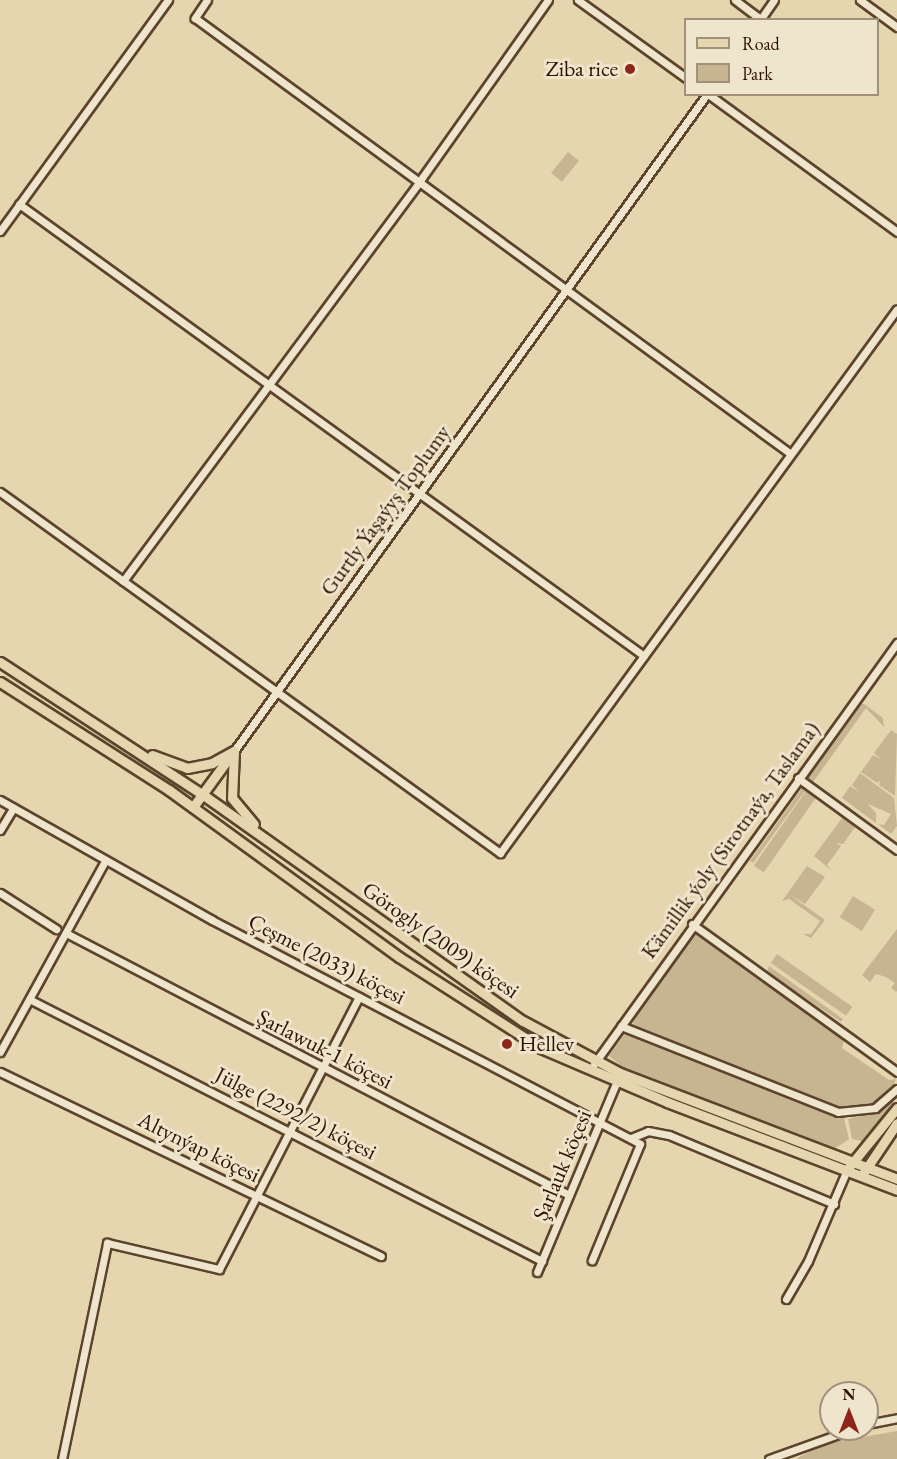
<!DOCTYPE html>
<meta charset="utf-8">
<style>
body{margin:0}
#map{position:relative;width:897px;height:1459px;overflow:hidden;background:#e6d6b0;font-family:"EB Garamond",serif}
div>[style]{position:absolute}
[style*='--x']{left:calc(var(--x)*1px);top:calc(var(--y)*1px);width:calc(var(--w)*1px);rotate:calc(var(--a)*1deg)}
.green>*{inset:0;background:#c7b592;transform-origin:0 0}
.roads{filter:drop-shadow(2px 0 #5c442c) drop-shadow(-2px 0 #5c442c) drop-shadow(0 2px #5c442c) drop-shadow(0 -2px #5c442c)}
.minor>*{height:7px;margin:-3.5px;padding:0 3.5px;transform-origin:3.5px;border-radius:3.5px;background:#efe4cc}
.major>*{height:9px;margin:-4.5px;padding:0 4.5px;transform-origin:4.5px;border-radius:4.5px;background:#e6d6b0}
.dots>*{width:16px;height:16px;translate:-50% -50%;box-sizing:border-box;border:3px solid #efe4cc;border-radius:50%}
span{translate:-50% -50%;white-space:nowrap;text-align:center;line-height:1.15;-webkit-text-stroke:6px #efe4cc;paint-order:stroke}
.poi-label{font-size:22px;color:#2e1300}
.right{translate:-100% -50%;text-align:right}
.left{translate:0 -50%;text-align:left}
.street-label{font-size:22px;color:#2e1300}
.legend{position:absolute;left:684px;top:18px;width:195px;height:78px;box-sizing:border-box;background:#efe4cc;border:2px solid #a2907a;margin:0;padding:8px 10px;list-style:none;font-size:18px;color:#2e1300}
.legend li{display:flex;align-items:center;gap:12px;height:30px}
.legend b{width:30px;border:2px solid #a2907a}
.north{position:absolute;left:819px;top:1381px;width:60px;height:60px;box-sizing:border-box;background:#efe4cc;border:2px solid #a2907a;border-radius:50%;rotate:0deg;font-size:16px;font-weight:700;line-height:24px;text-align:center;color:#2e1300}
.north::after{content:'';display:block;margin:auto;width:21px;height:27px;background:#8f2418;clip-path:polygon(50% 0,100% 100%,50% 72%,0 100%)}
</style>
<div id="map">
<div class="green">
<i style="left:568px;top:152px;width:14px;height:27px;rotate:39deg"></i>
<i style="clip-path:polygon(859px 704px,864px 704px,883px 718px,884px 727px,866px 708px,811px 785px,806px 776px)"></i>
<i style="clip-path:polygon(891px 730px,897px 734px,895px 796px,879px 785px,880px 780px,877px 783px,861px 772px,873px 755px,881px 759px,874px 753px)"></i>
<i style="clip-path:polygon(860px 773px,894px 798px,897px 826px,891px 834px,878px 824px,884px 825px,891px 814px,868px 804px,876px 813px,876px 823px,842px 798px,850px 786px,859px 792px,852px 785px)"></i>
<i style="clip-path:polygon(802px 788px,805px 791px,753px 863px,750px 861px)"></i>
<i style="left:806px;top:791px;width:12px;height:91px;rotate:35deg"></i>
<i style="clip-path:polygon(842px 818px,856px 826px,843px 844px,836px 843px,841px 846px,827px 865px,832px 871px,814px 856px)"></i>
<i style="clip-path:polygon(807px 866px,825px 877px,805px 904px,790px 895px,825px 920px,811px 938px,803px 934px,811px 934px,820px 921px,789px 899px,782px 901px)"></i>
<i style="left:853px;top:896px;width:26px;height:25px;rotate:32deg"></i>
<i style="clip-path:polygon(897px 929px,897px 991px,896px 992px,891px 988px,895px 983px,886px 977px,876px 974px,870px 982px,862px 975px)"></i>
<i style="clip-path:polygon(698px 934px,844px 1040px,842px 1048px,889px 1080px,896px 1079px,890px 1092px,868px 1106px,841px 1107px,633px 1025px,635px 1011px,691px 936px)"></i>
<i style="left:777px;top:954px;width:92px;height:11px;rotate:35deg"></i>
<i style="clip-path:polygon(769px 966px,843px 1019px,841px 1022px,767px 972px)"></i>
<i style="clip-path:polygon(625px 1034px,844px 1118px,849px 1139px,833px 1150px,628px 1071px,609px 1056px)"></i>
<i style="clip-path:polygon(897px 1096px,866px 1142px,852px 1139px,848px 1119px,877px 1112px)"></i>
<i style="clip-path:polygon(897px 1431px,897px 1459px,796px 1459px,823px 1444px)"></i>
</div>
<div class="roads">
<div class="minor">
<i style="--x:207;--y:0;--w:22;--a:124"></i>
<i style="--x:195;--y:18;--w:738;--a:36.19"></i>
<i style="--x:578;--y:0;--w:133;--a:35.8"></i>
<i style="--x:735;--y:0;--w:31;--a:37"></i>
<i style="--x:860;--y:0;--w:46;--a:36.1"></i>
<i style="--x:760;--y:20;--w:24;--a:-55"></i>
<i style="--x:708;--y:94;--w:234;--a:36.1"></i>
<i style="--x:19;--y:204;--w:771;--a:35.87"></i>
<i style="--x:0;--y:231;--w:286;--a:-54"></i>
<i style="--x:0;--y:492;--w:617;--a:35.83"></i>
<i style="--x:500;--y:853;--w:673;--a:-53.88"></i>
<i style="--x:123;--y:581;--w:497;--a:-53.4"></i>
<i style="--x:419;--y:182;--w:223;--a:-54.7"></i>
<i style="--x:234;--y:751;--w:810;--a:-54.25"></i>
<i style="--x:798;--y:778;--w:122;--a:36"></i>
<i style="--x:0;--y:800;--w:244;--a:29.5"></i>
<i style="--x:212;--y:920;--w:483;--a:27.6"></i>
<i style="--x:640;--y:1144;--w:126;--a:112.5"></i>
<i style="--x:0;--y:830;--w:26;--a:-59"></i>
<i style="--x:0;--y:893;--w:67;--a:32.7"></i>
<i style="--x:692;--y:924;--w:253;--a:35.8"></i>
<i style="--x:66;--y:933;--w:567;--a:27.51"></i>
<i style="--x:31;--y:1000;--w:574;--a:27.06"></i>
<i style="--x:621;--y:1026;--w:233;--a:21.6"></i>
<i style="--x:838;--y:1112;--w:37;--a:-6"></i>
<i style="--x:875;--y:1108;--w:29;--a:-41"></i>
<i style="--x:0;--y:1052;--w:218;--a:-61.2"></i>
<i style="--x:594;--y:1064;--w:519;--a:-54.26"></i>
<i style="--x:0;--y:1072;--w:423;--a:25.8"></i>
<i style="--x:631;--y:1138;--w:18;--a:-22"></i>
<i style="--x:648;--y:1131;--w:21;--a:11"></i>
<i style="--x:669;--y:1135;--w:179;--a:22.7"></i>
<i style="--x:537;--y:1272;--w:210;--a:-67.3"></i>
<i style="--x:786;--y:1299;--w:44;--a:-59.9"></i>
<i style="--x:808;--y:1261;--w:97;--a:-66.9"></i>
<i style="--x:867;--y:1424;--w:31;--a:-11"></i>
<i style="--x:62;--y:1459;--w:221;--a:-78.2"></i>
<i style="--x:107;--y:1243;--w:115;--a:13.1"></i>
<i style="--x:219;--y:1269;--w:306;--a:-62.8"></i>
<i style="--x:769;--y:1459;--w:89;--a:-19.7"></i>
</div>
<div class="major">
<i style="--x:0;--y:662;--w:241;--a:33.2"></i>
<i style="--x:202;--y:794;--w:393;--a:35.3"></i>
<i style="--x:523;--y:1021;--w:110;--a:28.2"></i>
<i style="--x:620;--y:1073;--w:297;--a:20.9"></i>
<i style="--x:0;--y:682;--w:201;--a:32.6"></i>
<i style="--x:169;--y:790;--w:284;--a:36"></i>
<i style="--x:399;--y:957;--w:169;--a:32.7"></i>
<i style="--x:541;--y:1048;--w:137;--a:23.2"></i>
<i style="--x:667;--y:1102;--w:246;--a:20.9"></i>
<i style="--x:234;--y:751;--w:47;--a:92.4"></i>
<i style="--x:232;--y:798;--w:34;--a:50"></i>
<i style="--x:152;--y:755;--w:37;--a:20"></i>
<i style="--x:187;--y:768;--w:25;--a:-11"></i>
<i style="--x:212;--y:763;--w:25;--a:-29"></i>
<i style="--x:193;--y:807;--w:63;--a:-54"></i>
<i style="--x:849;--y:1167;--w:76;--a:-50.9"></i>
<i style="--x:864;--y:1172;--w:59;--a:-56"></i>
</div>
</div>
<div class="dots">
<i style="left:630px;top:69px;background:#8f2418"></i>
<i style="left:507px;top:1044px;background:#8f2418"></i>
</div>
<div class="poi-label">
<span class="right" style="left:618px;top:69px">Ziba rice</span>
<span class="left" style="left:519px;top:1044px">Hellev</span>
</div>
<div class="street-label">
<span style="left:385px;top:510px;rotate:-54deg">Gurtly Ýaşaýyş Toplumy</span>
<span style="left:730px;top:840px;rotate:-54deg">Kämillik ýoly (Sirotnaýa, Taslama)</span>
<span style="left:441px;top:940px;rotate:35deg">Görogly (2009) köçesi</span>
<span style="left:327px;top:959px;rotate:27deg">Çeşme (2033) köçesi</span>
<span style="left:325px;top:1049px;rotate:27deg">Şarlawuk-1 köçesi</span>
<span style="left:296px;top:1113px;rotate:27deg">Jülge (2292/2) köçesi</span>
<span style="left:199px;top:1147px;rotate:26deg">Altynýap köçesi</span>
<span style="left:562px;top:1165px;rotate:-67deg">Şarlauk köçesi</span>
</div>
<ul class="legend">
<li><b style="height:8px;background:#e6d6b0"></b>Road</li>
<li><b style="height:16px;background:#c7b592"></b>Park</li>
</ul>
<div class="north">N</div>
</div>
